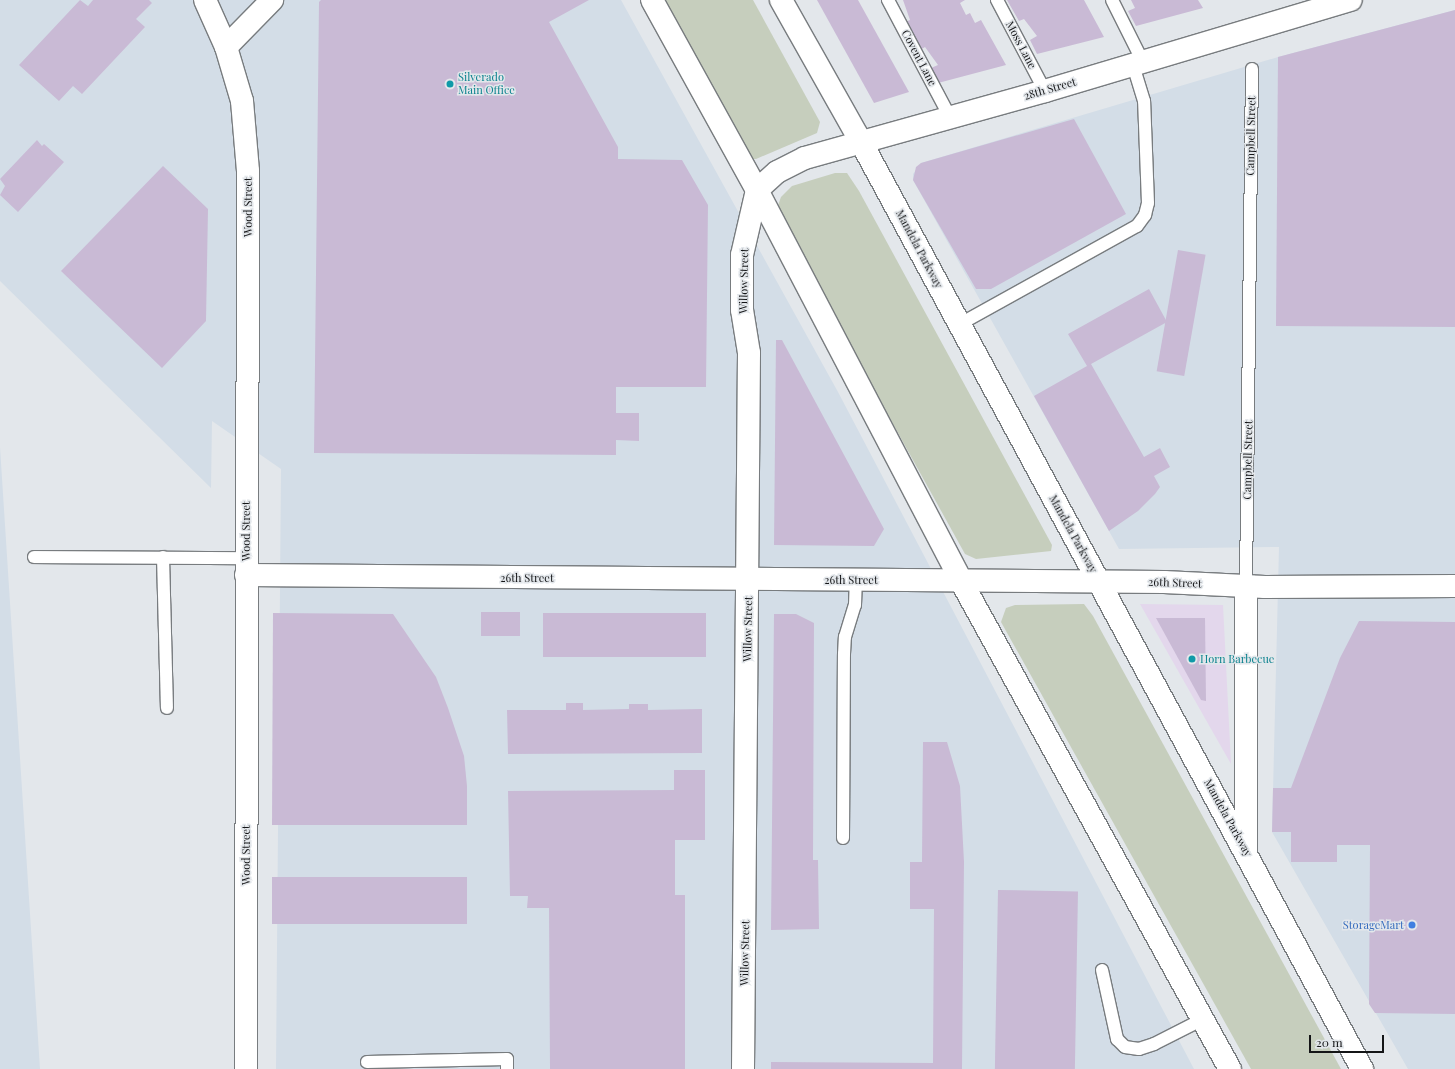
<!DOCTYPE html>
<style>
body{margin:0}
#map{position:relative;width:1455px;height:1069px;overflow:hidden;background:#e3e7eb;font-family:"Playfair Display",serif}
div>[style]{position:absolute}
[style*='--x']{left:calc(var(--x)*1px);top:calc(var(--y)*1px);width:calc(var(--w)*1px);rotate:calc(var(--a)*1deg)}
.commercial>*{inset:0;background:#e3d7ec}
.built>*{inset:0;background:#d3dde7}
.green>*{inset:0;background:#c6cebd}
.building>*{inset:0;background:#c9bad5;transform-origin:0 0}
.roads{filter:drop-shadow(1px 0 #787c7f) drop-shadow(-1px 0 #787c7f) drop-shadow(0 1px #787c7f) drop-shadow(0 -1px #787c7f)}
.service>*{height:12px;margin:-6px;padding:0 6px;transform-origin:6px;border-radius:6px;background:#fff}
.minor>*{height:22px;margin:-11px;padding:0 11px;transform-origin:11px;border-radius:11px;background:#fff}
.secondary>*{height:22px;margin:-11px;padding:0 11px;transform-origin:11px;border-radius:11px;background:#fff}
.dots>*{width:11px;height:11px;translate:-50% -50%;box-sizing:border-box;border:2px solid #e3e7eb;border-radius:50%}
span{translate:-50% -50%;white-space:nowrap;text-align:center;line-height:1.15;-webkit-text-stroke:3px #e3e7eb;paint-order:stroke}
.street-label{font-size:11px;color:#141517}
.culture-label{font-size:11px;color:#0d838f}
.left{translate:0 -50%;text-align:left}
.shop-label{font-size:11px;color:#366cbe}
.right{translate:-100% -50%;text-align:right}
.scale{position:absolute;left:1309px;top:1035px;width:75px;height:18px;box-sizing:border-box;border:2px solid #141517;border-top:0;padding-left:5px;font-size:12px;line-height:14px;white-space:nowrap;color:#141517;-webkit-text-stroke:3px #e3e7eb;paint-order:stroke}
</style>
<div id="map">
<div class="commercial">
<i style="clip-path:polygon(1140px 604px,1223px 605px,1231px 764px)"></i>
</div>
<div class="built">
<i style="clip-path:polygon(0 0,621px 0,838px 392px,1194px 1069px,276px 1069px,281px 469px,212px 421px,211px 488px,0 281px)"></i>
<i style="clip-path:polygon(1455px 10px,1455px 1069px,1408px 1069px,1272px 832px,1279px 547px,1119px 549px,913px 180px,913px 174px,921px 163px,1278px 57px)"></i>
<i style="clip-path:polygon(0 447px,5px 525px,40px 1069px,0 1069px)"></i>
</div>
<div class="green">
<i style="clip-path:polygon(660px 0,753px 0,820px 122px,817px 133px,756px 159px,749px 159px)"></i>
<i style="clip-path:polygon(835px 173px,847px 173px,859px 191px,1052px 545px,1051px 551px,976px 559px,965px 554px,831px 312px,777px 208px,781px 197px,792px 186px)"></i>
<i style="clip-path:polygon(1084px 604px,1093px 616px,1341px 1069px,1251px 1069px,1001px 622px,1006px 608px,1015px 605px)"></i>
</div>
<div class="building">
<i style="clip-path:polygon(80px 0,88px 6px,93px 0,149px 0,152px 3px,136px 19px,145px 27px,82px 94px,73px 86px,59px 101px,19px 65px)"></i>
<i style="clip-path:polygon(321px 0,589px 0,549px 22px,618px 147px,618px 159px,682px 160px,708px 205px,706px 387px,616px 387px,616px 413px,639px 413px,639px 441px,616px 440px,616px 455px,314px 453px,319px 2px)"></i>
<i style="clip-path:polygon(817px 0,858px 0,909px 92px,874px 103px)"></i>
<i style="clip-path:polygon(903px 0,965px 0,960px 3px,966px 15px,970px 13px,975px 23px,981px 20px,1006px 65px,938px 83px,931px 68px,938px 65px,925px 47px,920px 50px,905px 22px,910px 20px)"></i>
<i style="clip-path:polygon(1007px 0,1084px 0,1104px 37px,1037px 54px,1030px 40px,1037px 36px,1024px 19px,1019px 21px)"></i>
<i style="clip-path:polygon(1131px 0,1198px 0,1203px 8px,1136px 26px,1128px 11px,1135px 8px)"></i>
<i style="clip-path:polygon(1455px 10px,1455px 327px,1276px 326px,1278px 57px)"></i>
<i style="clip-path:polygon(1074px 119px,1126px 214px,991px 289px,976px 289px,913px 180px,916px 167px,921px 163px)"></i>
<i style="clip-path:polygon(37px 140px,42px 146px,44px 144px,64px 162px,18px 212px,0 195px,5px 186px,0 179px)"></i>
<i style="clip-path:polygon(163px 166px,208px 209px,206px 321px,162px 368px,61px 271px)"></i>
<i style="left:1178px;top:250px;width:28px;height:123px;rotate:10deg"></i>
<i style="clip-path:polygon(1149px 289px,1167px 322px,1091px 364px,1144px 457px,1160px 448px,1170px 467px,1154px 476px,1160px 487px,1155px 494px,1138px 511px,1109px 531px,1034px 396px,1087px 366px,1068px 334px)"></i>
<i style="clip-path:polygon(776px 340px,782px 340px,884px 529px,874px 546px,774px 545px)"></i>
<i style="left:481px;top:612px;width:39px;height:24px"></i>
<i style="clip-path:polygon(273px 613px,393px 614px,436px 677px,448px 708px,464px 756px,467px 786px,467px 825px,272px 825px)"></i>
<i style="left:543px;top:613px;width:163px;height:44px"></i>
<i style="clip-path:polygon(774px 614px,796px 614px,814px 623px,813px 860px,818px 860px,819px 929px,771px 930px)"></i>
<i style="clip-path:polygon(1156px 618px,1205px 618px,1206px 701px,1201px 700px)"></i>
<i style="clip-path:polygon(1359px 621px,1455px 622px,1455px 1014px,1375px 1013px,1369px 1004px,1370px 845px,1337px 845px,1337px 862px,1291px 862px,1291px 832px,1272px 832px,1273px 788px,1291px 788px,1340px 658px)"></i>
<i style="clip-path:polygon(566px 703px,583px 703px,583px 710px,629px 709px,629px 704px,648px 704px,648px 710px,702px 709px,702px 753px,508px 754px,507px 710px,566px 710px)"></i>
<i style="clip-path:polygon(923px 742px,947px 742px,960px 786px,964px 862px,962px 1069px,771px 1069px,771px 1062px,933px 1063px,934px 909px,910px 909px,910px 862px,922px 862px)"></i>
<i style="clip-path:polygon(674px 770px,705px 770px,705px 840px,675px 840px,675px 895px,685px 895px,685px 1069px,550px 1069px,549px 908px,527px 908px,528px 896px,510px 896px,508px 791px,674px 790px)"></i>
<i style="left:272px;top:877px;width:195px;height:47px"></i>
<i style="left:998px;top:890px;width:80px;height:179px;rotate:1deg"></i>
</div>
<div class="roads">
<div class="service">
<i style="--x:888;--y:0;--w:132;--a:62.1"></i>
<i style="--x:997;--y:0;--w:103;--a:62.2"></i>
<i style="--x:1112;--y:0;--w:69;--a:63.4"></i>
<i style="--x:960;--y:324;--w:202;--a:-29"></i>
<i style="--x:1137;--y:226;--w:14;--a:-54"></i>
<i style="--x:1145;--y:215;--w:12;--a:-76"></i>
<i style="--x:1148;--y:203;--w:102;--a:-92.2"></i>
<i style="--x:1144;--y:101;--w:38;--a:-107"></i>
<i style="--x:34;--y:557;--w:212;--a:0.3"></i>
<i style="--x:163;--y:557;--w:151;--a:88.5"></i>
<i style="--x:1246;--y:586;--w:517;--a:-89.34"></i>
<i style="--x:843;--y:838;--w:184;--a:-89.7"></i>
<i style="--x:844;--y:654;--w:17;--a:-87"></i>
<i style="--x:845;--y:637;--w:34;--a:-73"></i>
<i style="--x:855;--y:605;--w:25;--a:-88"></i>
<i style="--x:1102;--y:970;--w:71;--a:77.7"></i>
<i style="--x:1117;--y:1039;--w:11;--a:45"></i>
<i style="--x:1125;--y:1047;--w:14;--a:8"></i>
<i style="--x:1139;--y:1049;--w:16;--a:-18"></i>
<i style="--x:1154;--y:1044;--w:55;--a:-27"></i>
<i style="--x:367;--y:1062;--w:140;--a:-1.2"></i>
<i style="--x:507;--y:1059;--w:10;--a:90"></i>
</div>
<div class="minor">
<i style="--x:205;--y:0;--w:51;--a:65.9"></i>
<i style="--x:226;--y:47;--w:56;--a:73.5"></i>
<i style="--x:242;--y:101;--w:70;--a:85.1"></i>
<i style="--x:248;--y:171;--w:898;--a:90.13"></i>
<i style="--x:226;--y:47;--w:66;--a:-45.6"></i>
<i style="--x:246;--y:575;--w:918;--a:0.44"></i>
<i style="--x:1164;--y:582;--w:101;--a:2.8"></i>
<i style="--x:1265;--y:587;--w:190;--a:-0.3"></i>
<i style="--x:1246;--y:851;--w:265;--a:-90"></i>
<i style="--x:743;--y:1069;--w:716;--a:-89.52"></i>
<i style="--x:749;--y:353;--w:44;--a:-99.2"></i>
<i style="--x:742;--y:310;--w:55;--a:-90"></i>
<i style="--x:742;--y:255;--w:67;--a:-77"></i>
<i style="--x:757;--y:190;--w:27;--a:-42"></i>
<i style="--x:777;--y:172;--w:31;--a:-27"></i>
<i style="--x:805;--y:158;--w:249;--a:-15.6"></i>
<i style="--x:1045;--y:91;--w:319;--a:-16.6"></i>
</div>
<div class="secondary">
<i style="--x:652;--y:0;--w:217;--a:61.1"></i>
<i style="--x:757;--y:190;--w:441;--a:62.4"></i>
<i style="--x:961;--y:581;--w:557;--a:61.14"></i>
<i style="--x:781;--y:0;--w:163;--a:60.6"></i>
<i style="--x:861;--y:142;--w:1054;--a:61.61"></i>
</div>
</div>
<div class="dots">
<i style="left:450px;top:84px;background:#0f9aa8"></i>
<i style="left:1192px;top:659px;background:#0f9aa8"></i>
<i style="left:1412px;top:925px;background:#3f7fe0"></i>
</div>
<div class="street-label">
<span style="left:1021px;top:45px;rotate:62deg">Moss Lane</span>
<span style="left:919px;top:58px;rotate:62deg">Covent Lane</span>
<span style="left:1050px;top:89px;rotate:-16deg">28th Street</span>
<span style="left:1251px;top:136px;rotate:-89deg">Campbell Street</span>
<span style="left:248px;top:207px;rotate:-90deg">Wood Street</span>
<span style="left:919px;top:249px;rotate:62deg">Mandela Parkway</span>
<span style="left:744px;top:281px;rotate:-89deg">Willow Street</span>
<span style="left:1248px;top:460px;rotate:-89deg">Campbell Street</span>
<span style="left:246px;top:531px;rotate:-90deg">Wood Street</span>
<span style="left:1073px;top:534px;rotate:61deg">Mandela Parkway</span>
<span style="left:527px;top:578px">26th Street</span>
<span style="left:851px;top:580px">26th Street</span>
<span style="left:1175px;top:583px;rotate:2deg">26th Street</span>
<span style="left:748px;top:629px;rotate:-89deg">Willow Street</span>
<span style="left:1228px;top:818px;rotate:61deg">Mandela Parkway</span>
<span style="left:246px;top:855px;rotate:-90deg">Wood Street</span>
<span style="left:745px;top:953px;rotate:-89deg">Willow Street</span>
</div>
<div class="culture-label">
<span class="left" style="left:458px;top:84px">Silverado<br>Main Office</span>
<span class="left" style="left:1200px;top:659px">Horn Barbecue</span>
</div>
<div class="shop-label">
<span class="right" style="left:1404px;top:925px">StorageMart</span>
</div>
<div class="scale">20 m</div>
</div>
